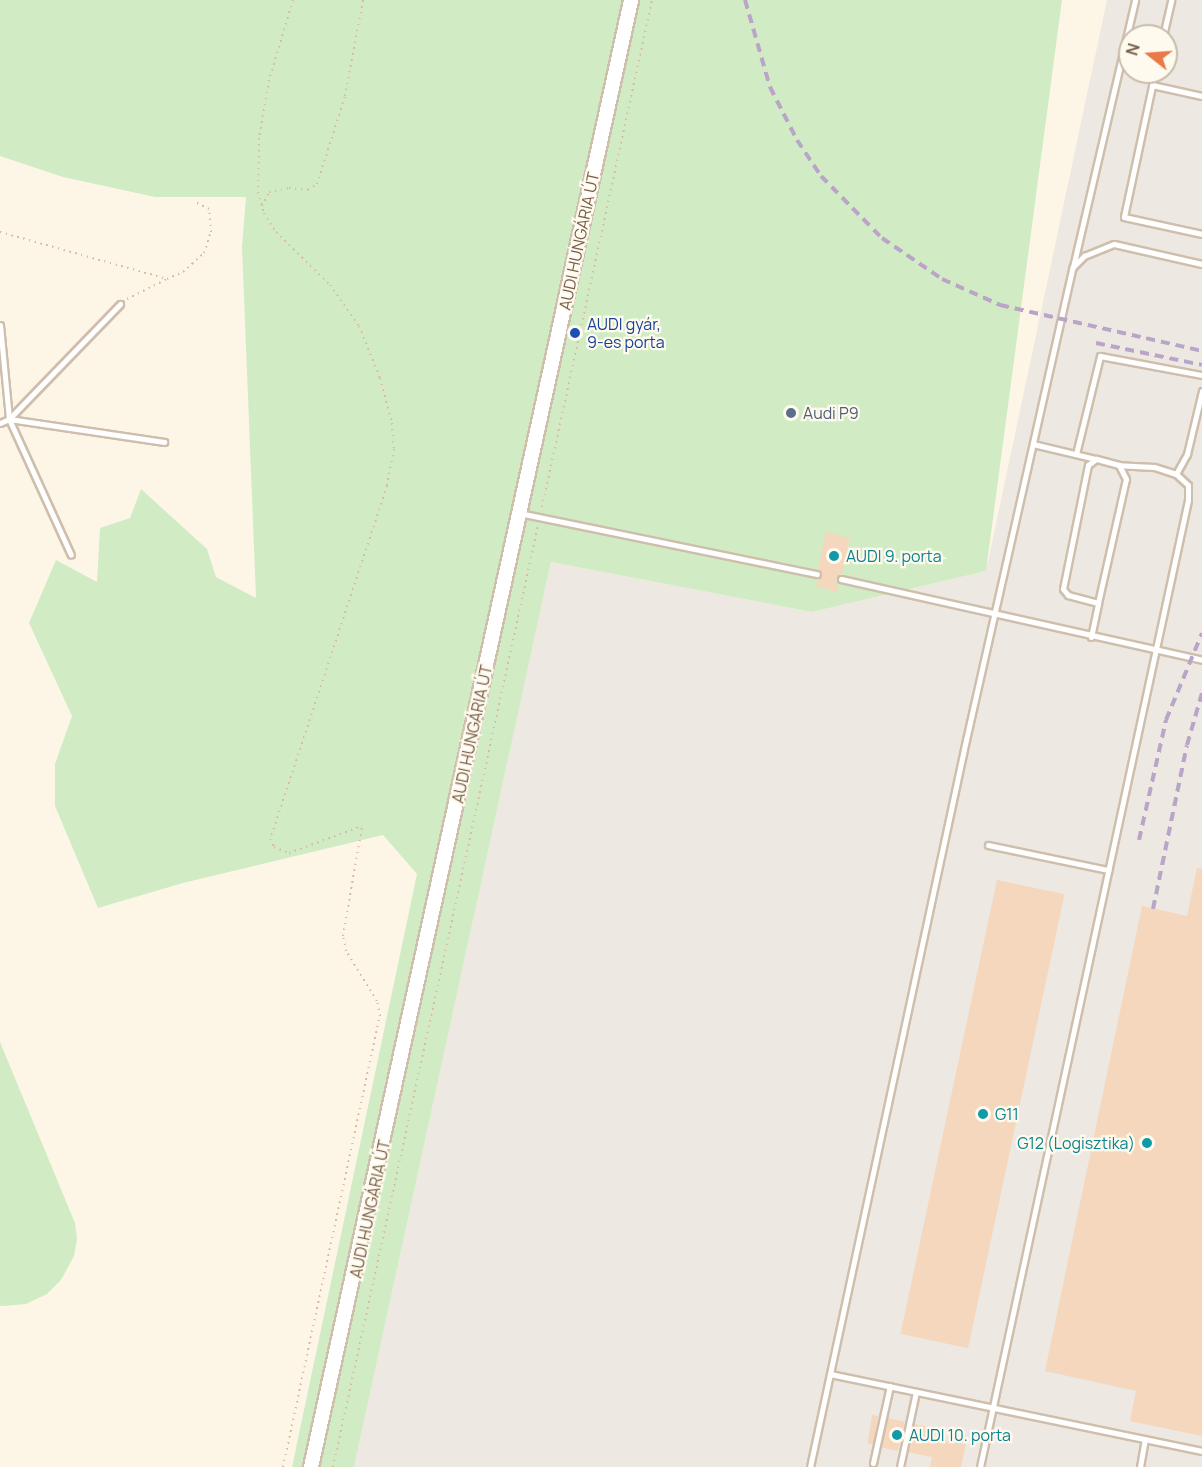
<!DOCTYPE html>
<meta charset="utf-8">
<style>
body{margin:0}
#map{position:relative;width:1202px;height:1467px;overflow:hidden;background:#fdf6e7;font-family:Manrope,sans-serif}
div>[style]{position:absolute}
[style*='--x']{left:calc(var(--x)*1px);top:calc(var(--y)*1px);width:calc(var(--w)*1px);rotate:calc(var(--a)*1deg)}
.industrial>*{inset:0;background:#ede8e1}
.green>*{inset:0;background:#d1ecc4}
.building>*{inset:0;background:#f4d7bd;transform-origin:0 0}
.path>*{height:2px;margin-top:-1px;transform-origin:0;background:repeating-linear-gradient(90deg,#d9baa0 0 1.5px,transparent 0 6px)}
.roads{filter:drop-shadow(2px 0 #cfbeac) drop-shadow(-2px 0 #cfbeac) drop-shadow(0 2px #cfbeac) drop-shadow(0 -2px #cfbeac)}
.service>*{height:5px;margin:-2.5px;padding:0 2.5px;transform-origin:2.5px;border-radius:2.5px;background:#fff}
.tertiary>*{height:14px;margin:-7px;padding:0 7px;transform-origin:7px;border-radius:7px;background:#fff}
.rail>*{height:4px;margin-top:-2px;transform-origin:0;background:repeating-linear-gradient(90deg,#baa4c8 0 9px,transparent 0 15px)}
.dots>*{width:16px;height:16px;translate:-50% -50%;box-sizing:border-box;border:3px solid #fffaee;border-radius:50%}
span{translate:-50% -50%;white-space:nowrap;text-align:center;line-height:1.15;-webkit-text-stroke:4.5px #fffaee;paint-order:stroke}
.street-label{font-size:16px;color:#785e4a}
.transit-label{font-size:16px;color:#164399}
.left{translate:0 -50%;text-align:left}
.service-label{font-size:16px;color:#4e5e75}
.culture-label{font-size:16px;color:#0d838f}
.right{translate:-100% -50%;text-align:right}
.north{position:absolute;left:1118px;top:24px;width:60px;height:60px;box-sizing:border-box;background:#fffaee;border:2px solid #c9bcac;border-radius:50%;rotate:287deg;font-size:16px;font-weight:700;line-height:24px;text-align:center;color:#785e4a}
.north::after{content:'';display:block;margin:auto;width:21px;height:27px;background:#ea7949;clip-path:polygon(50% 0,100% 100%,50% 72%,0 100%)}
</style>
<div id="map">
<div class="industrial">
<i style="clip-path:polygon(evenodd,1107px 0,1202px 0,1202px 1467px,354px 1467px,551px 562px,812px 612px,986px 571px,1107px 0,1130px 36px,1166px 36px,1166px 72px,1130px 72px,1130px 36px)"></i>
</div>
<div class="green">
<i style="clip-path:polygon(0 0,1062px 0,986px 571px,812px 612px,551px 562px,354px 1467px,292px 1467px,417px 874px,383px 835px,183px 883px,98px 908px,55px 806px,55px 764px,72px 716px,29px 623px,56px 560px,97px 582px,100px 528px,130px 518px,141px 489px,207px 549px,216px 577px,256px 598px,242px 247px,246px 197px,155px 197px,63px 177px,0 156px)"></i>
<i style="clip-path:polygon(0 1042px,75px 1223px,77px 1239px,74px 1256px,61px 1280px,47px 1294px,26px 1304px,4px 1306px,0 1306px)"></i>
</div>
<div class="building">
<i style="clip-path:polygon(826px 532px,850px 538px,842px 574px,836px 579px,838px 592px,815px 586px,822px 576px,818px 569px)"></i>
<i style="clip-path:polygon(1197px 868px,1202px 869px,1202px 1436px,1130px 1421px,1136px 1391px,1045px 1371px,1142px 906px,1187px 916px)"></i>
<i style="left:997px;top:880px;width:69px;height:464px;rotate:12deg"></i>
<i style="left:872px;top:1415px;width:6px;height:29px;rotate:9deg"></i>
<i style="left:888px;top:1418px;width:17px;height:30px;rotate:13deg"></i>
<i style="clip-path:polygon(914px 1424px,929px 1427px,927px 1437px,966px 1444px,961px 1467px,930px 1467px,932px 1457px,908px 1452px)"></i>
</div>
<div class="path">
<i style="--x:293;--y:0;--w:84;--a:106.7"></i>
<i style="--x:269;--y:80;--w:59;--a:99.8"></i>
<i style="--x:259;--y:138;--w:54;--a:91.1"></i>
<i style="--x:258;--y:192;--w:22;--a:74"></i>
<i style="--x:264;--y:213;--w:22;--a:58"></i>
<i style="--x:276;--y:232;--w:76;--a:44.5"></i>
<i style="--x:330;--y:285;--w:50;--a:54.7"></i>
<i style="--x:359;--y:326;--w:56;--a:68"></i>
<i style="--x:380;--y:378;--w:47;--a:75.1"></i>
<i style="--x:392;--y:423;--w:26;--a:86"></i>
<i style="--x:394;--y:449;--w:38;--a:101"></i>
<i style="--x:387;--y:486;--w:372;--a:108.3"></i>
<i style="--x:270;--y:839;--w:9;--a:63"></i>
<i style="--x:274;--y:847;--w:16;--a:22"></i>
<i style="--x:289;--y:853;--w:78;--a:-20.3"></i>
<i style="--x:262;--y:206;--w:16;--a:-63"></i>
<i style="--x:269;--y:192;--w:20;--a:-11"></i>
<i style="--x:289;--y:188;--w:19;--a:6"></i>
<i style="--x:308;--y:190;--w:11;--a:-34"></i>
<i style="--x:317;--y:184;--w:92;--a:-72.3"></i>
<i style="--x:345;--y:96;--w:98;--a:-79.4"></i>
<i style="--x:0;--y:232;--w:173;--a:15.7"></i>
<i style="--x:167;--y:279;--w:17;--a:-24"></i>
<i style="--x:183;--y:272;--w:28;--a:-42"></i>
<i style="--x:204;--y:253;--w:22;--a:-72"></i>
<i style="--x:211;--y:232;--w:23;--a:-95"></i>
<i style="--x:209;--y:209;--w:16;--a:-153"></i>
<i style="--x:127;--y:299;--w:45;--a:-26.6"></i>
<i style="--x:542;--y:507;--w:519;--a:-77.76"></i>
<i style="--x:283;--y:1467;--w:461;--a:-77.9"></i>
<i style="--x:380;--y:1016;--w:15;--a:-101"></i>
<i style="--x:377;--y:1001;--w:59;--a:-121.8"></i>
<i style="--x:346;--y:951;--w:15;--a:-101"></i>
<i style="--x:343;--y:936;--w:112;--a:-80.2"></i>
<i style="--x:333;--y:1467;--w:964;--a:-77.72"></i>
</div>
<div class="roads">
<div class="service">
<i style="--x:1163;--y:36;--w:37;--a:-77"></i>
<i style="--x:1155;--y:72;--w:148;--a:102.1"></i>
<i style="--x:1124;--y:217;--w:80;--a:12.3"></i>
<i style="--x:1152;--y:85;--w:51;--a:12.4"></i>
<i style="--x:1073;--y:267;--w:274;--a:-76.9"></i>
<i style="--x:0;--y:325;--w:94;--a:84.5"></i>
<i style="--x:9;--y:419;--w:160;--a:-46"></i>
<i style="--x:9;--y:419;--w:157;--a:8.4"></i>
<i style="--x:0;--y:423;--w:10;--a:-24"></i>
<i style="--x:9;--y:419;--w:149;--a:65.5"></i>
<i style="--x:1033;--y:444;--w:65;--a:13.4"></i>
<i style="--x:1076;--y:454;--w:101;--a:-76.2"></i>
<i style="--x:1100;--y:356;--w:104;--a:10.6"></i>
<i style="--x:1176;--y:474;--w:23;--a:-61"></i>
<i style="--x:1187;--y:454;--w:65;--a:-76.6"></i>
<i style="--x:519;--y:513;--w:304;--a:11.6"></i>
<i style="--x:841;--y:579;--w:370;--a:12.6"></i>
<i style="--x:1091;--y:637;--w:35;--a:-78"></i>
<i style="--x:1098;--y:603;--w:127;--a:-77.3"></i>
<i style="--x:1126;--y:479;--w:16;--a:-117"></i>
<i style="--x:1119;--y:465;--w:24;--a:-165"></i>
<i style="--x:1096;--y:459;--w:10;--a:143"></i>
<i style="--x:1088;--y:465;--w:126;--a:101.4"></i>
<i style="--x:1063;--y:589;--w:8;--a:50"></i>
<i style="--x:1068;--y:595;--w:31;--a:15"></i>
<i style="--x:988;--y:845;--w:123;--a:11.8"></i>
<i style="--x:830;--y:1374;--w:380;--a:11.7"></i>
<i style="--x:873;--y:1463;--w:79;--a:-77.6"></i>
<i style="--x:810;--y:1467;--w:744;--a:-77.89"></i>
<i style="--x:966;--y:740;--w:485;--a:-77.3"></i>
<i style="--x:1073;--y:267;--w:16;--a:-45"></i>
<i style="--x:1084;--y:256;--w:32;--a:-22"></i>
<i style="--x:1114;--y:244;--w:90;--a:12.8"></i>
<i style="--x:900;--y:1467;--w:77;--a:-78"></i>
<i style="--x:980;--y:1467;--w:989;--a:-77.86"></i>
<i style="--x:1188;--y:500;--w:15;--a:-90"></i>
<i style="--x:1188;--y:485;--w:16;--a:-137"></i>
<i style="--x:1176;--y:474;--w:23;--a:-162"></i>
<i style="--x:1154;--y:467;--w:35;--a:-177"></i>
<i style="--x:1140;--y:1467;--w:28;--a:-80"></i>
</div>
<div class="tertiary">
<i style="--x:311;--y:1467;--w:1501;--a:-77.69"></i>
</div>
</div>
<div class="rail">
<i style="--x:745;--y:0;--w:91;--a:74"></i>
<i style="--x:770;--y:87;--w:59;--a:63"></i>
<i style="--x:797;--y:140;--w:43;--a:56.3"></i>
<i style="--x:821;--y:176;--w:87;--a:45.5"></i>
<i style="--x:882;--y:238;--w:73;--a:34.3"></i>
<i style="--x:942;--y:279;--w:64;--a:24.1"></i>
<i style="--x:1000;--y:305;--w:207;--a:12.8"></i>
<i style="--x:1096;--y:343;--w:108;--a:11.7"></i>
<i style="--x:1139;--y:840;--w:123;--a:-77.3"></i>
<i style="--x:1166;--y:720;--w:94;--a:-67.5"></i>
<i style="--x:1153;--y:909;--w:167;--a:-78.3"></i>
<i style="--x:1187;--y:745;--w:54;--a:-73.9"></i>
</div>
<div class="dots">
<i style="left:575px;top:333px;background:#1a4fb4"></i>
<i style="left:791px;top:413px;background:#5c6f8a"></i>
<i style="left:834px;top:556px;background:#0f9aa8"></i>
<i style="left:983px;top:1114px;background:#0f9aa8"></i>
<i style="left:1147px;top:1143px;background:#0f9aa8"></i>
<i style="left:897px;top:1435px;background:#0f9aa8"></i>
</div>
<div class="street-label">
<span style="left:579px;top:241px;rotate:-78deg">AUDI HUNGÁRIA ÚT</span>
<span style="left:472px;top:734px;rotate:-78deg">AUDI HUNGÁRIA ÚT</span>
<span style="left:370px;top:1209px;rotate:-78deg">AUDI HUNGÁRIA ÚT</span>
</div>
<div class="transit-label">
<span class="left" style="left:587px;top:333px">AUDI gyár,<br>9-es porta</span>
</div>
<div class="service-label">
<span class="left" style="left:803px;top:413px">Audi P9</span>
</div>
<div class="culture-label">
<span class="left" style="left:846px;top:556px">AUDI 9. porta</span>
<span class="left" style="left:995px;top:1114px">G11</span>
<span class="right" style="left:1135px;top:1143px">G12 (Logisztika)</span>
<span class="left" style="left:909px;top:1435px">AUDI 10. porta</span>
</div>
<div class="north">N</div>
</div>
